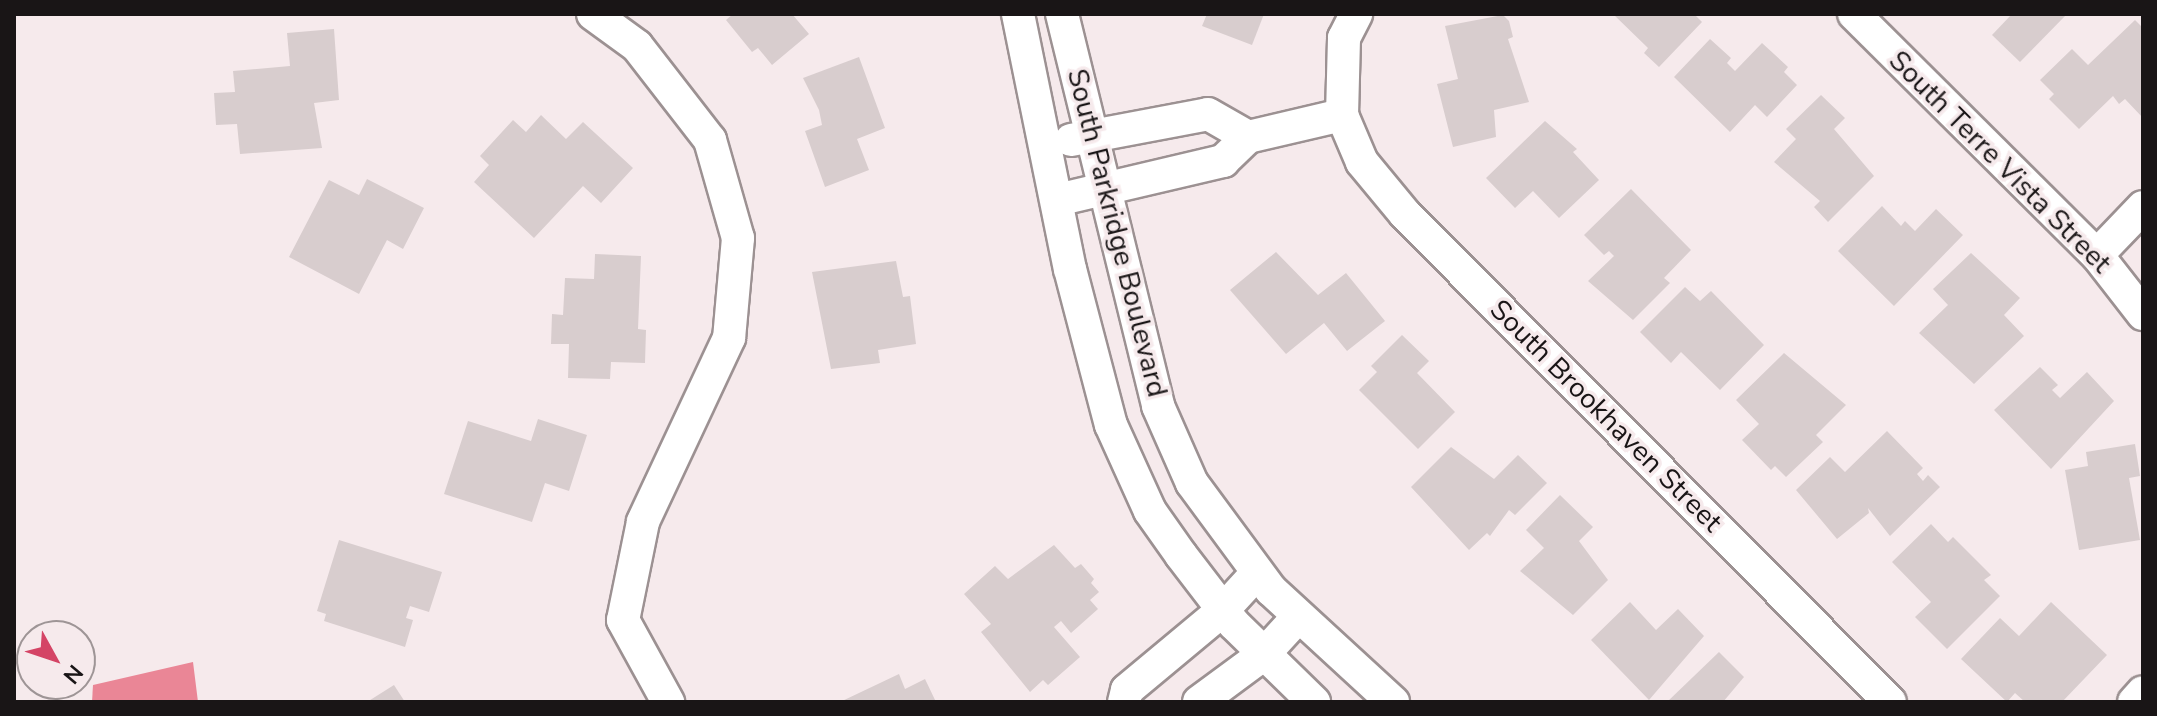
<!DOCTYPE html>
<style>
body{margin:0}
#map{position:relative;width:2157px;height:716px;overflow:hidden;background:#f6eaec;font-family:"Nunito Sans",sans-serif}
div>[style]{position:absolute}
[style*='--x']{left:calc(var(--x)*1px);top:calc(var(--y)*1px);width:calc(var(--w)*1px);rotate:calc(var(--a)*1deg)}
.forest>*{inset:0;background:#ea8696}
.building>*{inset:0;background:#d8cdce}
.roads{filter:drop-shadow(2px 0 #9c9192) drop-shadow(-2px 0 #9c9192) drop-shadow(0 2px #9c9192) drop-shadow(0 -2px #9c9192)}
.street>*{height:32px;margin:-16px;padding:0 16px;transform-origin:16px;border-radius:16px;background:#fff}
span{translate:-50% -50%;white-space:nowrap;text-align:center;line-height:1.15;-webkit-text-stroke:7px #f6eaec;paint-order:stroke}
.street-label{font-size:28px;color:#191516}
.frame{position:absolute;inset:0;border:16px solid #191516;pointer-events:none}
.north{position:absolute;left:16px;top:620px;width:80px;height:80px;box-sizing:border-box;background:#f6eaec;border:2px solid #9e9596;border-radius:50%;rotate:130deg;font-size:22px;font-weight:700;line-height:32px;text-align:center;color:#191516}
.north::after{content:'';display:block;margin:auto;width:28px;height:36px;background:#d44465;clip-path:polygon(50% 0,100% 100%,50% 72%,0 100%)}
</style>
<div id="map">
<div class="forest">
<i style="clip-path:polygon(193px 662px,198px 702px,92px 702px,93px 685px)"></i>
</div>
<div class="building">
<i style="clip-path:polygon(733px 14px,792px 14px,809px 34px,772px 65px,758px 48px,752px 52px,726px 20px)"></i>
<i style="clip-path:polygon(1207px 14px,1264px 14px,1252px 45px,1202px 26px)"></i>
<i style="clip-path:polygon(1613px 14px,1694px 14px,1702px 22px,1659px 67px,1644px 53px,1648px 48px)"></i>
<i style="clip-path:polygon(2012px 14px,2067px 14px,2020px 62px,1992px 35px)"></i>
<i style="clip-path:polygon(1503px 15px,1509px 21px,1513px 37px,1508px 39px,1529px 102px,1494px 110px,1496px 137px,1453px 147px,1437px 84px,1458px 79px,1445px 26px)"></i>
<i style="clip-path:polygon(2135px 20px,2143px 28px,2143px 118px,2125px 99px,2119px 104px,2113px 96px,2079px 129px,2049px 99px,2054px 94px,2040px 80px,2072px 49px,2088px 65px)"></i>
<i style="clip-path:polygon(334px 29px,339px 100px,314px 103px,322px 148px,240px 154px,237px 124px,216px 125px,214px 93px,235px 92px,233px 71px,290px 66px,287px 33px)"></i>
<i style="clip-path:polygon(1710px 39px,1731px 58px,1727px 63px,1735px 71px,1762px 43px,1788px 67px,1784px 72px,1797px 85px,1767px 117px,1755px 105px,1730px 132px,1674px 77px)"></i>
<i style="clip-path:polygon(859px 57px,885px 128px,857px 139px,869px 170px,825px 187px,805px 131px,822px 125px,819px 110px,803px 78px)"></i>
<i style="clip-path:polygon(1821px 95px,1845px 118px,1834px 129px,1874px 176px,1828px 222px,1814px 207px,1820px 201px,1774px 162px,1796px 139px,1786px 129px)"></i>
<i style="clip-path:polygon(541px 115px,566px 139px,583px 122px,633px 168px,601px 203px,583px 186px,534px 238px,474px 182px,489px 165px,480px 156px,513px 120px,526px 132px)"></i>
<i style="clip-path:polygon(1545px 121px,1577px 149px,1573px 152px,1599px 180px,1559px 218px,1533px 191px,1515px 208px,1486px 178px)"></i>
<i style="clip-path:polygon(367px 179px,424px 208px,403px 249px,387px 240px,359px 294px,289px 257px,329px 180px,359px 195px)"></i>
<i style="clip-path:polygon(1631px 189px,1691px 250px,1664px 278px,1670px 283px,1633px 320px,1588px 281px,1614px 256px,1609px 251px,1604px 255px,1584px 235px)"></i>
<i style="clip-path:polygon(1882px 206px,1901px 226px,1905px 221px,1915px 231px,1936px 209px,1963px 235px,1894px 306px,1838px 251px)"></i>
<i style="clip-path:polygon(1276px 252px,1318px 295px,1346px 273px,1385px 321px,1347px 351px,1324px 323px,1286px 354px,1230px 290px)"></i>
<i style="clip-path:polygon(1971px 253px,2020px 298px,2004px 315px,2024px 336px,1974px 384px,1919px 333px,1948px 305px,1933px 289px)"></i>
<i style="clip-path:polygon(595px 254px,641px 256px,638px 329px,646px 330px,645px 363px,611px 362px,610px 379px,568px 378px,569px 344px,551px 344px,552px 314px,563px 315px,565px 278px,594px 279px)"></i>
<i style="clip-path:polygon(896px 261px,903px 297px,910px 296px,916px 344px,878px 350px,880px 363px,831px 369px,812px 272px)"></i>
<i style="clip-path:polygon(1685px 287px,1700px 301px,1711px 291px,1764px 345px,1720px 390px,1681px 352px,1671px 363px,1640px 332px)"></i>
<i style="clip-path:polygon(1402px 335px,1429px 361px,1417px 373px,1455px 412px,1418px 449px,1359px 390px,1377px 372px,1371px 366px)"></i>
<i style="clip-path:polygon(1784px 353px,1846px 405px,1816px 435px,1823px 442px,1786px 477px,1775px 466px,1771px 470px,1742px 440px,1759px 424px,1736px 400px)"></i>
<i style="clip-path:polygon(2040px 367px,2058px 385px,2052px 390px,2060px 398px,2087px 372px,2114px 401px,2051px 469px,1994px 410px)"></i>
<i style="clip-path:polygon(538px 419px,587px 435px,569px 491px,545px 483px,532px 522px,444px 494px,468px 421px,531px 441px)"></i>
<i style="clip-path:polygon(1887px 431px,1923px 468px,1917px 474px,1923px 481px,1928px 475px,1940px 487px,1890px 536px,1868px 508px,1869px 513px,1837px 539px,1796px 490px,1830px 457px,1845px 472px)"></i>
<i style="clip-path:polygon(2135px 444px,2140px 476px,2129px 478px,2140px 540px,2079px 550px,2065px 470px,2088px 466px,2086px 452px)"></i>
<i style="clip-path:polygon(1451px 447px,1494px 479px,1518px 455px,1547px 483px,1515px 515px,1509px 510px,1490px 536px,1487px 533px,1469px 550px,1411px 487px)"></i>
<i style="clip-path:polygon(1560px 495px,1593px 527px,1579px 541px,1608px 580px,1573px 615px,1520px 571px,1544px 548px,1526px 530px)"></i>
<i style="clip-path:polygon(1931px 524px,1948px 542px,1953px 537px,1991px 575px,1984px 580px,2000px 596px,1947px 649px,1915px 617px,1931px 602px,1892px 562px)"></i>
<i style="clip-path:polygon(339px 540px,442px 572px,429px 612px,410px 606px,406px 618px,413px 620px,405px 647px,324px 621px,326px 614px,317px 611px)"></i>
<i style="clip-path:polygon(1054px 545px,1075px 568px,1081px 564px,1094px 579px,1091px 583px,1099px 592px,1090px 600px,1098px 609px,1071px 633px,1061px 621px,1054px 627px,1080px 657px,1048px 685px,1043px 680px,1030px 692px,981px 632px,991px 624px,964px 594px,995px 566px,1008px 579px)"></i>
<i style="clip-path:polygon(1630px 602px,1656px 630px,1678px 609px,1704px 636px,1649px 700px,1591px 640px)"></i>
<i style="clip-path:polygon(2051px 602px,2107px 655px,2062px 702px,2025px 702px,2015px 693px,2007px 702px,1961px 659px,2000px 618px,2019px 636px)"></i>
<i style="clip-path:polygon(1719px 652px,1744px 677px,1723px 702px,1667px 702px)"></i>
<i style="clip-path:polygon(899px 674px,905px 689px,925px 679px,936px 702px,840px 702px)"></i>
<i style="clip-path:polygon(394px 685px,405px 702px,367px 702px)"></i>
</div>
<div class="roads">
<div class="street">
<i style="--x:593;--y:14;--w:54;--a:36"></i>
<i style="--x:637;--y:46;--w:119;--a:52.2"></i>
<i style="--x:710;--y:140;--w:102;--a:74.1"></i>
<i style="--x:738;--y:238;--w:100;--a:95.1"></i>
<i style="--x:729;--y:338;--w:203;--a:115.1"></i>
<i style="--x:643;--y:522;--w:100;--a:101.5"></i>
<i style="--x:623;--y:620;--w:94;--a:61.2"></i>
<i style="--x:1018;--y:14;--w:260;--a:78.5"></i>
<i style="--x:1070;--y:269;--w:161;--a:75.3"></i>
<i style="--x:1111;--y:425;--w:94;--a:65.6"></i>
<i style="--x:1150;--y:511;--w:54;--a:54.8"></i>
<i style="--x:1181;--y:555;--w:87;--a:52.5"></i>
<i style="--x:1234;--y:624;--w:112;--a:44.3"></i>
<i style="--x:1062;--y:14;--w:404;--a:76.2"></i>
<i style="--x:1158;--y:406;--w:84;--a:66.2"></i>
<i style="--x:1192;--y:483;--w:133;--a:53.6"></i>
<i style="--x:1271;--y:590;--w:166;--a:42.6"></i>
<i style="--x:1854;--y:14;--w:342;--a:44.8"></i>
<i style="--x:2097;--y:255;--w:75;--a:52.1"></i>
<i style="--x:1342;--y:115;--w:51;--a:66.9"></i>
<i style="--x:1362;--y:162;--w:67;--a:50.4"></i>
<i style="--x:1405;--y:214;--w:688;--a:45.18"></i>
<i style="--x:1248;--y:137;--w:97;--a:-13.2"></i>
<i style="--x:1342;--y:115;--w:77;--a:-88.5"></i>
<i style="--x:1344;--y:38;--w:27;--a:-63"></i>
<i style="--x:1071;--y:140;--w:139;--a:-10.7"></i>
<i style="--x:1208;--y:114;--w:46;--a:29.9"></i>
<i style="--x:1057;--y:200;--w:171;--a:-13.2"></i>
<i style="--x:1223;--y:161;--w:35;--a:-44"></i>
<i style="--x:2097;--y:255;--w:66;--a:-46.2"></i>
<i style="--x:1124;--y:702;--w:12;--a:-76"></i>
<i style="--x:1127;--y:690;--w:125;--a:-39.8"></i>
<i style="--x:1223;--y:610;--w:50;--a:-47.4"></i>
<i style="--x:1199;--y:702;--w:81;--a:-36.4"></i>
<i style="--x:1264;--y:654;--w:50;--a:-47.4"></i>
<i style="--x:2134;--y:702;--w:13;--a:-48"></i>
</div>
</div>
<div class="street-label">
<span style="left:2000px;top:162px;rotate:45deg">South Terre Vista Street</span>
<span style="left:1117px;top:233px;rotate:76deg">South Parkridge Boulevard</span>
<span style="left:1606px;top:416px;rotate:45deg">South Brookhaven Street</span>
</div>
<div class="frame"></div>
<div class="north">N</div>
</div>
